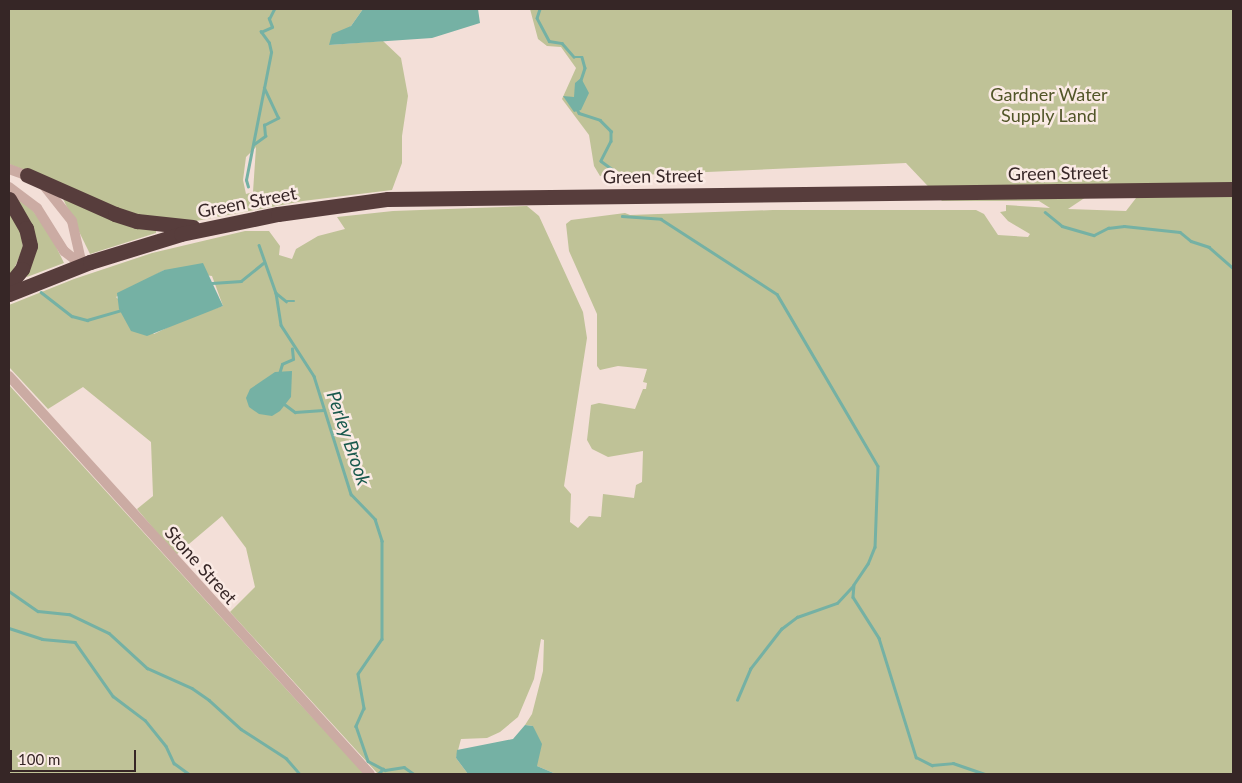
<!DOCTYPE html>
<style>
body{margin:0}
#map{position:relative;width:1242px;height:783px;overflow:hidden;background:#f3dfd8;font-family:Lato,sans-serif}
div>[style]{position:absolute}
[style*='--x']{left:calc(var(--x)*1px);top:calc(var(--y)*1px);width:calc(var(--w)*1px);rotate:calc(var(--a)*1deg)}
.green>*{inset:0;background:#bfc297}
.water>*{inset:0;background:#75b1a4}
.stream>*{height:2.5px;margin:-1.25px;padding:0 1.25px;transform-origin:1.25px;border-radius:1.25px;background:#75b1a4}
.minor>*{height:10px;margin:-5px;padding:0 5px;transform-origin:5px;border-radius:5px;background:#cbaba3}
.highway>*{height:15px;margin:-7.5px;padding:0 7.5px;transform-origin:7.5px;border-radius:7.5px;background:#573d3c}
span{translate:-50% -50%;white-space:nowrap;text-align:center;line-height:1.15;-webkit-text-stroke:5px #faeae4;paint-order:stroke}
.park-label{font-size:18px;color:#515528}
.street-label{font-size:18px;color:#362626}
.water-label{font-size:19px;color:#19594d;font-style:italic}
.frame{position:absolute;inset:0;border:10px solid #362626;pointer-events:none}
.scale{position:absolute;left:10px;top:750px;width:126px;height:22px;box-sizing:border-box;border:2px solid #362626;border-top:0;padding-left:6px;font-size:15px;line-height:18px;white-space:nowrap;color:#362626;-webkit-text-stroke:4px #faeae4;paint-order:stroke}
</style>
<div id="map">
<div class="green">
<i style="clip-path:polygon(evenodd,9px 9px,363px 9px,351px 26px,329px 45px,383px 41px,401px 58px,408px 96px,402px 136px,402px 163px,392px 190px,303px 201px,196px 221px,142px 218px,9px 164px,9px 9px,256px 147px,253px 192px,246px 194px,243px 180px,246px 157px,256px 147px)"></i>
<i style="clip-path:polygon(evenodd,530px 9px,1233px 9px,1233px 774px,556px 774px,537px 766px,533px 726px,525px 725px,532px 714px,543px 671px,544px 640px,541px 639px,534px 679px,518px 717px,500px 732px,487px 738px,461px 739px,456px 758px,468px 774px,378px 774px,230px 612px,255px 587px,246px 548px,222px 516px,176px 555px,137px 509px,153px 496px,151px 442px,83px 387px,48px 409px,9px 367px,9px 305px,74px 279px,152px 253px,245px 231px,269px 231px,280px 246px,279px 255px,292px 259px,296px 249px,318px 236px,345px 229px,337px 217px,393px 211px,527px 206px,539px 216px,583px 312px,587px 338px,564px 486px,571px 494px,570px 522px,578px 528px,589px 516px,601px 517px,603px 494px,634px 498px,636px 485px,642px 482px,643px 451px,608px 457px,592px 449px,587px 440px,591px 405px,599px 403px,635px 409px,643px 389px,646px 389px,647px 383px,643px 382px,647px 369px,618px 366px,600px 370px,597px 366px,597px 314px,569px 251px,566px 224px,571px 220px,625px 213px,630px 215px,773px 210px,976px 210px,984px 214px,998px 235px,1028px 237px,1030px 234px,1008px 221px,1000px 212px,1006px 211px,1006px 205px,1050px 208px,1039px 201px,942px 201px,906px 163px,639px 175px,618px 172px,600px 176px,594px 166px,589px 135px,562px 99px,576px 68px,561px 47px,547px 46px,538px 39px,530px 9px,1098px 189px,1143px 189px,1126px 211px,1068px 209px,1098px 189px,530px 9px,164px 270px,212px 276px,223px 306px,189px 317px,154px 334px,116px 297px,164px 270px)"></i>
<i style="clip-path:polygon(16px 195px,29px 206px,48px 230px,64px 263px,27px 277px,24px 275px,29px 268px)"></i>
<i style="clip-path:polygon(63px 199px,156px 230px,156px 233px,90px 254px)"></i>
<i style="clip-path:polygon(9px 209px,21px 233px,23px 248px,9px 281px)"></i>
<i style="clip-path:polygon(9px 385px,299px 703px,366px 774px,9px 774px)"></i>
</div>
<div class="water">
<i style="clip-path:polygon(363px 9px,478px 9px,480px 23px,432px 38px,329px 45px,332px 34px,351px 26px)"></i>
<i style="clip-path:polygon(581px 78px,589px 93px,581px 110px,574px 112px,563px 96px,574px 97px,575px 83px)"></i>
<i style="clip-path:polygon(203px 263px,223px 306px,147px 336px,131px 331px,119px 309px,117px 293px,164px 270px)"></i>
<i style="clip-path:polygon(292px 371px,291px 397px,280px 411px,272px 416px,259px 414px,249px 407px,246px 398px,250px 389px,275px 372px)"></i>
<i style="clip-path:polygon(525px 725px,533px 726px,542px 744px,537px 766px,556px 774px,468px 774px,456px 758px,457px 750px,513px 739px)"></i>
</div>
<div class="stream">
<i style="--x:540;--y:9;--w:9;--a:108"></i>
<i style="--x:537;--y:18;--w:26;--a:62"></i>
<i style="--x:549;--y:41;--w:13;--a:9"></i>
<i style="--x:562;--y:43;--w:18;--a:49"></i>
<i style="--x:574;--y:57;--w:8;--a:0"></i>
<i style="--x:582;--y:57;--w:11;--a:75"></i>
<i style="--x:585;--y:68;--w:13;--a:108"></i>
<i style="--x:577;--y:109;--w:4;--a:63"></i>
<i style="--x:579;--y:113;--w:22;--a:18"></i>
<i style="--x:600;--y:120;--w:16;--a:45"></i>
<i style="--x:611;--y:131;--w:10;--a:90"></i>
<i style="--x:611;--y:141;--w:22;--a:117"></i>
<i style="--x:601;--y:161;--w:14;--a:36"></i>
<i style="--x:612;--y:169;--w:9;--a:72"></i>
<i style="--x:254;--y:144;--w:14;--a:-36"></i>
<i style="--x:265;--y:136;--w:11;--a:-95"></i>
<i style="--x:264;--y:125;--w:16;--a:-27"></i>
<i style="--x:278;--y:118;--w:33;--a:-115"></i>
<i style="--x:248;--y:187;--w:7;--a:-106"></i>
<i style="--x:246;--y:180;--w:130;--a:-78.9"></i>
<i style="--x:271;--y:52;--w:9;--a:-103"></i>
<i style="--x:269;--y:43;--w:14;--a:-126"></i>
<i style="--x:261;--y:32;--w:12;--a:-24"></i>
<i style="--x:272;--y:27;--w:9;--a:-111"></i>
<i style="--x:269;--y:19;--w:11;--a:-63"></i>
<i style="--x:1045;--y:212;--w:22;--a:39"></i>
<i style="--x:1062;--y:226;--w:33;--a:16"></i>
<i style="--x:1094;--y:235;--w:16;--a:-27"></i>
<i style="--x:1108;--y:228;--w:16;--a:-7"></i>
<i style="--x:1124;--y:226;--w:56;--a:6.1"></i>
<i style="--x:1180;--y:232;--w:14;--a:39"></i>
<i style="--x:1191;--y:241;--w:19;--a:18"></i>
<i style="--x:1209;--y:247;--w:32;--a:41"></i>
<i style="--x:622;--y:216;--w:39;--a:4"></i>
<i style="--x:661;--y:219;--w:138;--a:32.9"></i>
<i style="--x:777;--y:294;--w:199;--a:59.6"></i>
<i style="--x:878;--y:466;--w:81;--a:92.1"></i>
<i style="--x:875;--y:547;--w:18;--a:112"></i>
<i style="--x:868;--y:564;--w:25;--a:124"></i>
<i style="--x:854;--y:585;--w:12;--a:95"></i>
<i style="--x:853;--y:597;--w:49;--a:57.6"></i>
<i style="--x:879;--y:638;--w:125;--a:72.7"></i>
<i style="--x:916;--y:757;--w:18;--a:27"></i>
<i style="--x:932;--y:765;--w:21;--a:-5"></i>
<i style="--x:953;--y:763;--w:34;--a:19"></i>
<i style="--x:259;--y:245;--w:51;--a:70.5"></i>
<i style="--x:276;--y:293;--w:32;--a:81"></i>
<i style="--x:281;--y:325;--w:61;--a:57.1"></i>
<i style="--x:314;--y:376;--w:124;--a:72.6"></i>
<i style="--x:351;--y:494;--w:35;--a:46"></i>
<i style="--x:375;--y:519;--w:23;--a:72"></i>
<i style="--x:382;--y:541;--w:98;--a:90"></i>
<i style="--x:382;--y:639;--w:42;--a:124.4"></i>
<i style="--x:358;--y:674;--w:35;--a:80"></i>
<i style="--x:364;--y:708;--w:20;--a:114"></i>
<i style="--x:356;--y:726;--w:37;--a:71"></i>
<i style="--x:368;--y:761;--w:19;--a:28"></i>
<i style="--x:385;--y:770;--w:19;--a:-9"></i>
<i style="--x:404;--y:767;--w:12;--a:35"></i>
<i style="--x:212;--y:283;--w:29;--a:-4"></i>
<i style="--x:241;--y:281;--w:28;--a:-39"></i>
<i style="--x:41;--y:292;--w:39;--a:38"></i>
<i style="--x:72;--y:316;--w:16;--a:15"></i>
<i style="--x:87;--y:320;--w:36;--a:-16"></i>
<i style="--x:276;--y:293;--w:13;--a:39"></i>
<i style="--x:286;--y:301;--w:8;--a:0"></i>
<i style="--x:279;--y:374;--w:10;--a:-73"></i>
<i style="--x:282;--y:364;--w:12;--a:-24"></i>
<i style="--x:293;--y:359;--w:10;--a:-96"></i>
<i style="--x:283;--y:403;--w:15;--a:37"></i>
<i style="--x:295;--y:412;--w:28;--a:-4"></i>
<i style="--x:9;--y:591;--w:35;--a:35"></i>
<i style="--x:38;--y:611;--w:31;--a:6"></i>
<i style="--x:69;--y:614;--w:44;--a:25.4"></i>
<i style="--x:109;--y:633;--w:52;--a:42.6"></i>
<i style="--x:147;--y:668;--w:49;--a:24"></i>
<i style="--x:192;--y:688;--w:21;--a:35"></i>
<i style="--x:209;--y:700;--w:43;--a:42.2"></i>
<i style="--x:241;--y:729;--w:54;--a:32.8"></i>
<i style="--x:286;--y:758;--w:21;--a:49"></i>
<i style="--x:9;--y:628;--w:35;--a:18"></i>
<i style="--x:42;--y:639;--w:33;--a:5"></i>
<i style="--x:75;--y:642;--w:66;--a:54.9"></i>
<i style="--x:113;--y:696;--w:40;--a:37"></i>
<i style="--x:145;--y:720;--w:33;--a:51"></i>
<i style="--x:166;--y:746;--w:19;--a:65"></i>
<i style="--x:174;--y:763;--w:19;--a:36"></i>
<i style="--x:737;--y:700;--w:34;--a:-67"></i>
<i style="--x:750;--y:669;--w:51;--a:-52.2"></i>
<i style="--x:781;--y:629;--w:20;--a:-37"></i>
<i style="--x:797;--y:617;--w:42;--a:-19.3"></i>
<i style="--x:837;--y:603;--w:23;--a:-47"></i>
<i style="--x:378;--y:774;--w:7;--a:-45"></i>
</div>
<div class="minor">
<i style="--x:9;--y:169;--w:23;--a:20"></i>
<i style="--x:9;--y:187;--w:35;--a:37"></i>
<i style="--x:37;--y:208;--w:51;--a:57.9"></i>
<i style="--x:64;--y:251;--w:23;--a:38"></i>
<i style="--x:45;--y:187;--w:43;--a:51.5"></i>
<i style="--x:72;--y:221;--w:45;--a:77.2"></i>
<i style="--x:9;--y:376;--w:537;--a:47.79"></i>
</div>
<div class="highway">
<i style="--x:27;--y:175;--w:96;--a:23.9"></i>
<i style="--x:115;--y:214;--w:23;--a:18"></i>
<i style="--x:137;--y:221;--w:56;--a:6.1"></i>
<i style="--x:9;--y:199;--w:34;--a:60"></i>
<i style="--x:26;--y:228;--w:18;--a:77"></i>
<i style="--x:30;--y:246;--w:24;--a:109"></i>
<i style="--x:22;--y:269;--w:21;--a:129"></i>
<i style="--x:9;--y:294;--w:87;--a:-21.6"></i>
<i style="--x:90;--y:262;--w:95;--a:-17.1"></i>
<i style="--x:181;--y:234;--w:99;--a:-11.7"></i>
<i style="--x:278;--y:214;--w:111;--a:-7.8"></i>
<i style="--x:388;--y:199;--w:845;--a:-0.68"></i>
</div>
<div class="park-label">
<span style="left:1049px;top:105px">Gardner Water<br>Supply Land</span>
</div>
<div class="street-label">
<span style="left:1058px;top:173px;rotate:-1deg">Green Street</span>
<span style="left:653px;top:176px;rotate:-1deg">Green Street</span>
<span style="left:247px;top:202px;rotate:-11deg">Green Street</span>
<span style="left:201px;top:565px;rotate:48deg">Stone Street</span>
</div>
<div class="water-label">
<span style="left:349px;top:438px;rotate:71deg">Perley Brook</span>
</div>
<div class="frame"></div>
<div class="scale">100 m</div>
</div>
